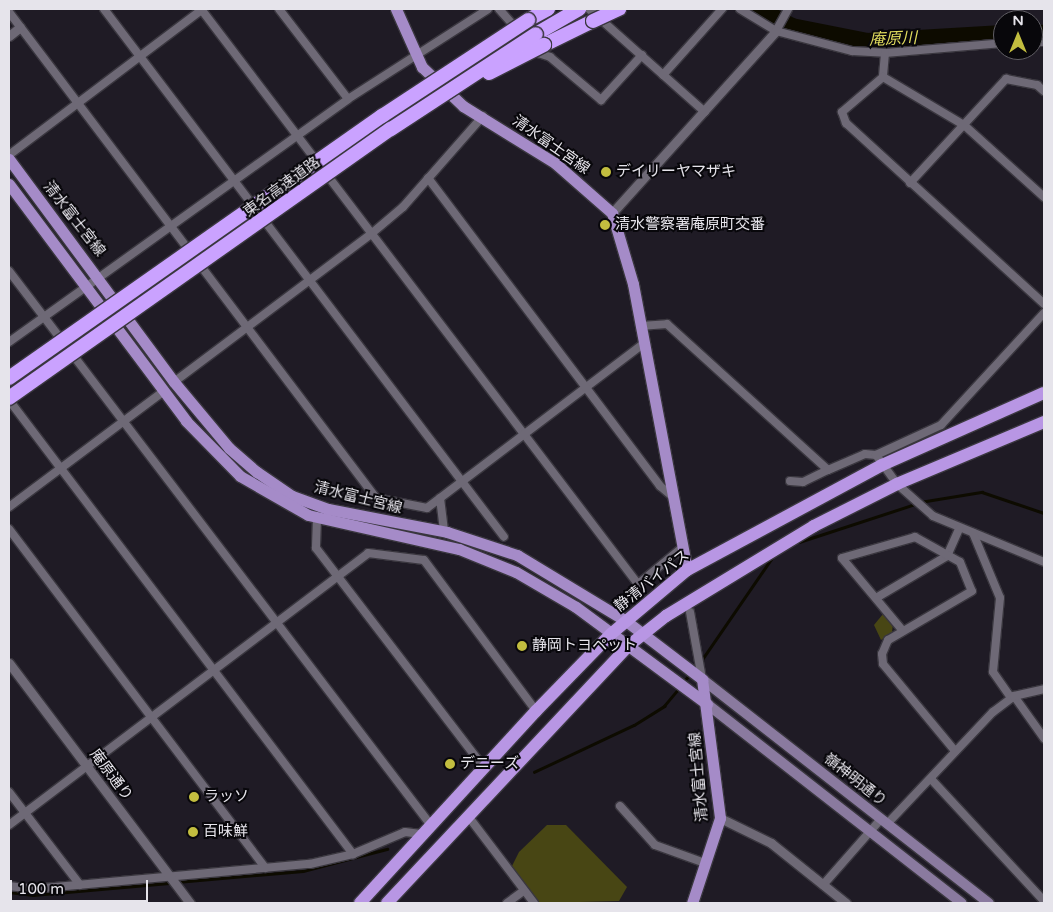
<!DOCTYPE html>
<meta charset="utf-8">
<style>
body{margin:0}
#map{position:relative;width:1053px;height:912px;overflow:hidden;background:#1f1b25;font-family:"Varela Round","Noto Sans JP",sans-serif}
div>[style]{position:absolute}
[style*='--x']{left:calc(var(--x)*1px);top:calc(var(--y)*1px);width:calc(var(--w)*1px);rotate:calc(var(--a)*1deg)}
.green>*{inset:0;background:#484614}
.stream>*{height:2.5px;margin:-1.25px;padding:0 1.25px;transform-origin:1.25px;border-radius:1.25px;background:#0d0b00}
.river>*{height:16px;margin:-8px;padding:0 8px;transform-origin:8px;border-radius:8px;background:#0d0b00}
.roads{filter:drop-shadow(1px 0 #3a373f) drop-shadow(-1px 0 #3a373f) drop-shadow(0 1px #3a373f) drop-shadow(0 -1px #3a373f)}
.minor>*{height:8px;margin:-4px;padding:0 4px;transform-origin:4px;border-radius:4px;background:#6e6976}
.tertiary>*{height:9px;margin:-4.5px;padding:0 4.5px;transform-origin:4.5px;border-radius:4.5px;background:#6e6976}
.secondary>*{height:10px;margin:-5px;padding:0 5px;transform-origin:5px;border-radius:5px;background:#8a7a9f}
.primary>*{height:11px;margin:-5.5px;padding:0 5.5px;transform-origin:5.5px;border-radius:5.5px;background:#a58bc8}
.trunk>*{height:12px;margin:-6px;padding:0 6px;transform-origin:6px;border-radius:6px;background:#b896e4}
.motorway>*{height:14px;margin:-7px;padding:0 7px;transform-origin:7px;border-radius:7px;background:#caa2ff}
.bridges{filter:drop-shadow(1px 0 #3a373f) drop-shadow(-1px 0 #3a373f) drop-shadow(0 1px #3a373f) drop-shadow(0 -1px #3a373f)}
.motorway-bridge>*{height:14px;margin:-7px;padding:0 7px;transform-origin:7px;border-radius:7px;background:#caa2ff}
.dots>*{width:14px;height:14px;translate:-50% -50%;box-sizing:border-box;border:2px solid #08070b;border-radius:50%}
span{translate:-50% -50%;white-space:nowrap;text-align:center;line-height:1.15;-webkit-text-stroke:4px #08070b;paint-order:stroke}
.street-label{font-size:15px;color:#e6e4eb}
.poi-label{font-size:15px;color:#e6e4eb}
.left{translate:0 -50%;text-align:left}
.water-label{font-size:16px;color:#e0dc5e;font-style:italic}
.frame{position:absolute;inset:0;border:10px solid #e6e4eb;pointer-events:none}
.north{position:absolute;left:993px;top:10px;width:50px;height:50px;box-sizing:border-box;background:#08070b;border:1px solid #615f65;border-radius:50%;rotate:0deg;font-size:14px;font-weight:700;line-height:20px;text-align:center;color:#e6e4eb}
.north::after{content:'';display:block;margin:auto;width:18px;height:22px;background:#c2bd3f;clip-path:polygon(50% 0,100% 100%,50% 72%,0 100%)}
.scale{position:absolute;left:10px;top:880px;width:138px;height:22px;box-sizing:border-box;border:2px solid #e6e4eb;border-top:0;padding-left:6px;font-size:15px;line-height:18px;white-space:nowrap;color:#e6e4eb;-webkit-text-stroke:4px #08070b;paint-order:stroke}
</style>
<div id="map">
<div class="green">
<i style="clip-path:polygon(883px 614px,893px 624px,892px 632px,881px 640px,874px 625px)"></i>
<i style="clip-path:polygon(547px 825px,566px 825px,627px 887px,619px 901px,540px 903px,510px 870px,519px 852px)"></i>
</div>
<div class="stream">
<i style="--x:920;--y:502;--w:63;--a:-9.2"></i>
<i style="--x:982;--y:492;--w:65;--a:18.7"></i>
<i style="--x:799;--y:542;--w:122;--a:-18.1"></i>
<i style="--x:701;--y:661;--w:124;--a:-55.5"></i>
<i style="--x:683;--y:682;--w:12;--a:-48"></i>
<i style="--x:534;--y:772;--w:110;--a:-25.2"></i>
<i style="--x:634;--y:725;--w:36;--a:-32"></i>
<i style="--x:664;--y:706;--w:25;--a:-50"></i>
<i style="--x:177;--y:882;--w:126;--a:-5"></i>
<i style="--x:303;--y:871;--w:87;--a:-14.7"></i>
<i style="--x:9;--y:892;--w:24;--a:7"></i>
<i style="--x:33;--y:895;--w:139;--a:-5"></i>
</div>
<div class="river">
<i style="--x:759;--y:9;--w:37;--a:27"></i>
<i style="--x:792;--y:26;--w:76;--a:11.3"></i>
<i style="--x:867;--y:41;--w:136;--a:-3.4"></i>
<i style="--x:1033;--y:32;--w:11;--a:5"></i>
</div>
<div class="roads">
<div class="minor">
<i style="--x:104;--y:9;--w:662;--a:52.85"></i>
<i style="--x:201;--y:9;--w:722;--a:52.77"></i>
<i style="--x:638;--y:584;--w:58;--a:-39.4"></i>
<i style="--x:279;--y:9;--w:113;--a:52.5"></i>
<i style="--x:499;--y:9;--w:59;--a:48.4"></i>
<i style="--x:538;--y:53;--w:13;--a:18"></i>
<i style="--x:550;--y:57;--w:67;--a:40.1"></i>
<i style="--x:601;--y:100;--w:61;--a:-47.7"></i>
<i style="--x:589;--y:9;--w:155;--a:41.6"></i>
<i style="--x:740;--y:9;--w:42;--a:31.4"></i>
<i style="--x:776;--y:31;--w:79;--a:14.7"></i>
<i style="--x:852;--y:51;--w:33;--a:3"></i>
<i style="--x:885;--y:53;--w:118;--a:-4.8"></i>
<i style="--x:9;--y:12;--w:609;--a:52.94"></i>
<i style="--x:376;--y:498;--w:52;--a:11.1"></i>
<i style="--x:427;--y:508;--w:271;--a:-37.2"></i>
<i style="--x:776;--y:31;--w:25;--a:-61"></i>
<i style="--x:1033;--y:42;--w:11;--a:0"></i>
<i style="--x:885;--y:53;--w:24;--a:95"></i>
<i style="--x:883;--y:77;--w:54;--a:139.5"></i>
<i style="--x:842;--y:112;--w:12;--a:70"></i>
<i style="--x:846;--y:123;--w:268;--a:42.4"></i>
<i style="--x:663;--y:75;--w:89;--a:-48.2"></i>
<i style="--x:883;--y:77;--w:94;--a:30.7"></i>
<i style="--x:964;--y:125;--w:108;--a:42"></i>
<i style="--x:9;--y:155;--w:243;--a:-37"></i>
<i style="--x:428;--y:178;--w:386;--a:53"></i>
<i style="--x:660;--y:486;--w:17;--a:40"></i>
<i style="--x:910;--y:183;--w:142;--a:-47.3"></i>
<i style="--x:1006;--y:79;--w:32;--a:11"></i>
<i style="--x:1037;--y:85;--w:9;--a:41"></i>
<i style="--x:9;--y:271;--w:695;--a:52.72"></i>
<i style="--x:640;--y:326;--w:27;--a:-4"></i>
<i style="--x:667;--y:324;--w:217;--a:42.2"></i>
<i style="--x:828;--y:470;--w:40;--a:-23.4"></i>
<i style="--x:865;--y:454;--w:11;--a:5"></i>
<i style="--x:876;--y:455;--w:36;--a:54"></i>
<i style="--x:897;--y:484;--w:48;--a:41.6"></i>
<i style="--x:933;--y:516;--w:120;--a:22.5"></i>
<i style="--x:9;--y:342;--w:417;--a:-35.6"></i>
<i style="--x:348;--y:99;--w:166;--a:-32.7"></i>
<i style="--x:174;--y:382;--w:246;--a:-36.9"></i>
<i style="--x:371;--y:234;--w:42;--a:-40.2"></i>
<i style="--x:403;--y:207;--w:121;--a:-48.7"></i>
<i style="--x:9;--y:400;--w:570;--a:52.85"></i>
<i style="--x:876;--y:455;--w:72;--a:-24.8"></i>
<i style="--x:941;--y:425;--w:152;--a:-47.4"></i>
<i style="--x:790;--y:481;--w:13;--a:4"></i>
<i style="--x:803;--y:482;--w:28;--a:-26"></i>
<i style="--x:440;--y:498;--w:34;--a:83"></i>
<i style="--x:9;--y:507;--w:194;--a:-36.8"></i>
<i style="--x:317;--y:518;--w:30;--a:92"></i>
<i style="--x:316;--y:548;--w:277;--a:52.6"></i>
<i style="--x:9;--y:529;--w:425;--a:52.9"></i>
<i style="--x:973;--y:533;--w:70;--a:67.4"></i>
<i style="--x:1000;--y:598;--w:74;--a:95.4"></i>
<i style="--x:993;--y:672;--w:32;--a:55"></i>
<i style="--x:876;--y:598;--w:82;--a:-30.6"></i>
<i style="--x:947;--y:556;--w:30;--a:-66"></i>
<i style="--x:690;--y:612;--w:68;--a:79.8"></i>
<i style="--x:903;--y:631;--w:95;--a:-129.9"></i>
<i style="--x:842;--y:558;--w:76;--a:-16"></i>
<i style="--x:915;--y:537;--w:51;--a:29.1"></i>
<i style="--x:960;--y:562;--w:31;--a:68"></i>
<i style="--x:972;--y:591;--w:97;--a:149.7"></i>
<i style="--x:888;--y:640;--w:15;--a:113"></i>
<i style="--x:882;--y:654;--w:10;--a:84"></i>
<i style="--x:883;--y:664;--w:113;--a:50.4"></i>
<i style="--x:1014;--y:696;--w:52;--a:54.5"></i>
<i style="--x:931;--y:779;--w:166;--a:47.2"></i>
<i style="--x:9;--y:792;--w:117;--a:52.6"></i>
<i style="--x:620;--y:806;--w:52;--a:48.1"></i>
<i style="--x:655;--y:845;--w:53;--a:19.8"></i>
<i style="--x:468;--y:816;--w:109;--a:52.8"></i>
<i style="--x:887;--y:824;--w:154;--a:-46.6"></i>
<i style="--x:993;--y:712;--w:26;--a:-37"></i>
<i style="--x:1014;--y:696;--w:31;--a:-13"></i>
<i style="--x:9;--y:825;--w:450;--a:-37.1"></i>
<i style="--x:368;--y:553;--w:56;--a:7.1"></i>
<i style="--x:424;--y:560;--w:188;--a:53.4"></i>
<i style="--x:823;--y:885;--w:88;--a:-48.7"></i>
<i style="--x:9;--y:886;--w:24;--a:7"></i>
<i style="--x:33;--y:889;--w:278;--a:-5.2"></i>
<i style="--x:310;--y:864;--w:44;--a:-13.1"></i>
<i style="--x:353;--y:854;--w:56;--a:-22.9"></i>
<i style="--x:405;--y:832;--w:16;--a:7"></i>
<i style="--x:507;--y:903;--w:19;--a:-36"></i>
</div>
<div class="tertiary">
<i style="--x:9;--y:36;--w:14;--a:-39"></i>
<i style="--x:612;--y:213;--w:245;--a:-48"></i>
<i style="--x:9;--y:663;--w:301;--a:53"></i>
<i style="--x:720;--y:818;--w:57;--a:26.1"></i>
<i style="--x:771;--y:843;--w:96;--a:38.7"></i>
</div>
<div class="secondary">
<i style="--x:702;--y:679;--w:364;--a:38"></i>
<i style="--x:707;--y:704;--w:323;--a:38"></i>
</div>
<div class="primary">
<i style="--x:396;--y:9;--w:64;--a:65.9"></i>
<i style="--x:422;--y:67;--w:57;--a:43.6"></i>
<i style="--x:463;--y:106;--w:108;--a:31.8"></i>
<i style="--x:555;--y:163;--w:76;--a:41.3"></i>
<i style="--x:612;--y:213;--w:74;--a:73.5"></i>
<i style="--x:633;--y:284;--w:291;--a:79.3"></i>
<i style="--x:9;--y:159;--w:277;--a:53.5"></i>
<i style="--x:174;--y:382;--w:86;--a:50.2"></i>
<i style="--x:229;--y:448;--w:37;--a:41"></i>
<i style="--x:257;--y:472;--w:42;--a:34.4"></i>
<i style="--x:292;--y:496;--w:38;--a:20"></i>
<i style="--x:328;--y:509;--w:121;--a:10.9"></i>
<i style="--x:447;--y:532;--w:74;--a:18.2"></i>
<i style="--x:517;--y:555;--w:127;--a:31.2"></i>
<i style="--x:626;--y:621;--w:96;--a:37.3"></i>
<i style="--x:702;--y:679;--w:140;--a:82.6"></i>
<i style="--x:720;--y:818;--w:89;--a:108.2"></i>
<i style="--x:9;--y:184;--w:296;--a:53.2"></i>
<i style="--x:186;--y:421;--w:77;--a:45.5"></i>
<i style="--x:240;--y:476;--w:78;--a:29.8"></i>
<i style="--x:308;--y:515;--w:155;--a:12.7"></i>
<i style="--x:459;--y:549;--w:61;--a:22"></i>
<i style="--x:516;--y:572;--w:69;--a:30.3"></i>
<i style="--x:576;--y:607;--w:163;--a:36.5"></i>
</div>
<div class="trunk">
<i style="--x:360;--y:903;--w:260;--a:-47.5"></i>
<i style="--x:536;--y:711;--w:107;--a:-45.8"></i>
<i style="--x:611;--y:634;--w:99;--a:-40.1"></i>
<i style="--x:687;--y:570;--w:221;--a:-28.3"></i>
<i style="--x:882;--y:465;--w:177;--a:-24"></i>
<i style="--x:387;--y:903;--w:351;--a:-46.8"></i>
<i style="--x:627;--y:647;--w:50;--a:-38.5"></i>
<i style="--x:666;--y:616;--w:173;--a:-31.3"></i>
<i style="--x:814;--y:526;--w:93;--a:-26.8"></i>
<i style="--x:897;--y:484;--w:160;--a:-22.9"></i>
</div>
<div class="motorway">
<i style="--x:528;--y:20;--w:23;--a:-29"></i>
<i style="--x:536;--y:34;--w:50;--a:-30.2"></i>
<i style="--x:544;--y:45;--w:55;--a:-26.1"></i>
</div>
</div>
<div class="bridges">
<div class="motorway-bridge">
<i style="--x:593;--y:21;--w:29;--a:-25"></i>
<i style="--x:489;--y:73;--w:62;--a:-27"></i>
<i style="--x:9;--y:378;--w:456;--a:-35.1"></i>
<i style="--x:382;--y:116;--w:175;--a:-33.3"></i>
<i style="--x:9;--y:398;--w:467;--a:-35.2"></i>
<i style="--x:391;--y:129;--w:173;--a:-33.2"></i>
</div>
</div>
<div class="dots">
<i style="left:606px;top:172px;background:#c2bd3f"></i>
<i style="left:605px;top:225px;background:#c2bd3f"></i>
<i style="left:522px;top:646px;background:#c2bd3f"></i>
<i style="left:450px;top:764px;background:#c2bd3f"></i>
<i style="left:194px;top:797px;background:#c2bd3f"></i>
<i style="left:193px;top:832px;background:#c2bd3f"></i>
</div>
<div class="street-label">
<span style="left:551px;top:145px;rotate:35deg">清水富士宮線</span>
<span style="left:282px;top:187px;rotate:-36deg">東名高速道路</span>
<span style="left:74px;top:219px;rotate:52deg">清水富士宮線</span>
<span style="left:358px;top:498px;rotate:14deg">清水富士宮線</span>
<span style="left:652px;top:581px;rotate:-38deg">静清バイパス</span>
<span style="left:111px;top:775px;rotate:53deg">庵原通り</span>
<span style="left:699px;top:777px;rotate:-95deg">清水富士宮線</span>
<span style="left:855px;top:780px;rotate:38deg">嶺神明通り</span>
</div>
<div class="poi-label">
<span class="left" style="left:616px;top:172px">デイリーヤマザキ</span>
<span class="left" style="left:615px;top:225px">清水警察署庵原町交番</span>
<span class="left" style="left:532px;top:646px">静岡トヨペット</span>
<span class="left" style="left:460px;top:764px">デニーズ</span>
<span class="left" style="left:204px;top:797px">ラッソ</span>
<span class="left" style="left:203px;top:832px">百味鮮</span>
</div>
<div class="water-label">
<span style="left:893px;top:39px;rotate:-2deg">庵原川</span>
</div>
<div class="frame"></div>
<div class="north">N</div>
<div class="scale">100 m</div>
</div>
